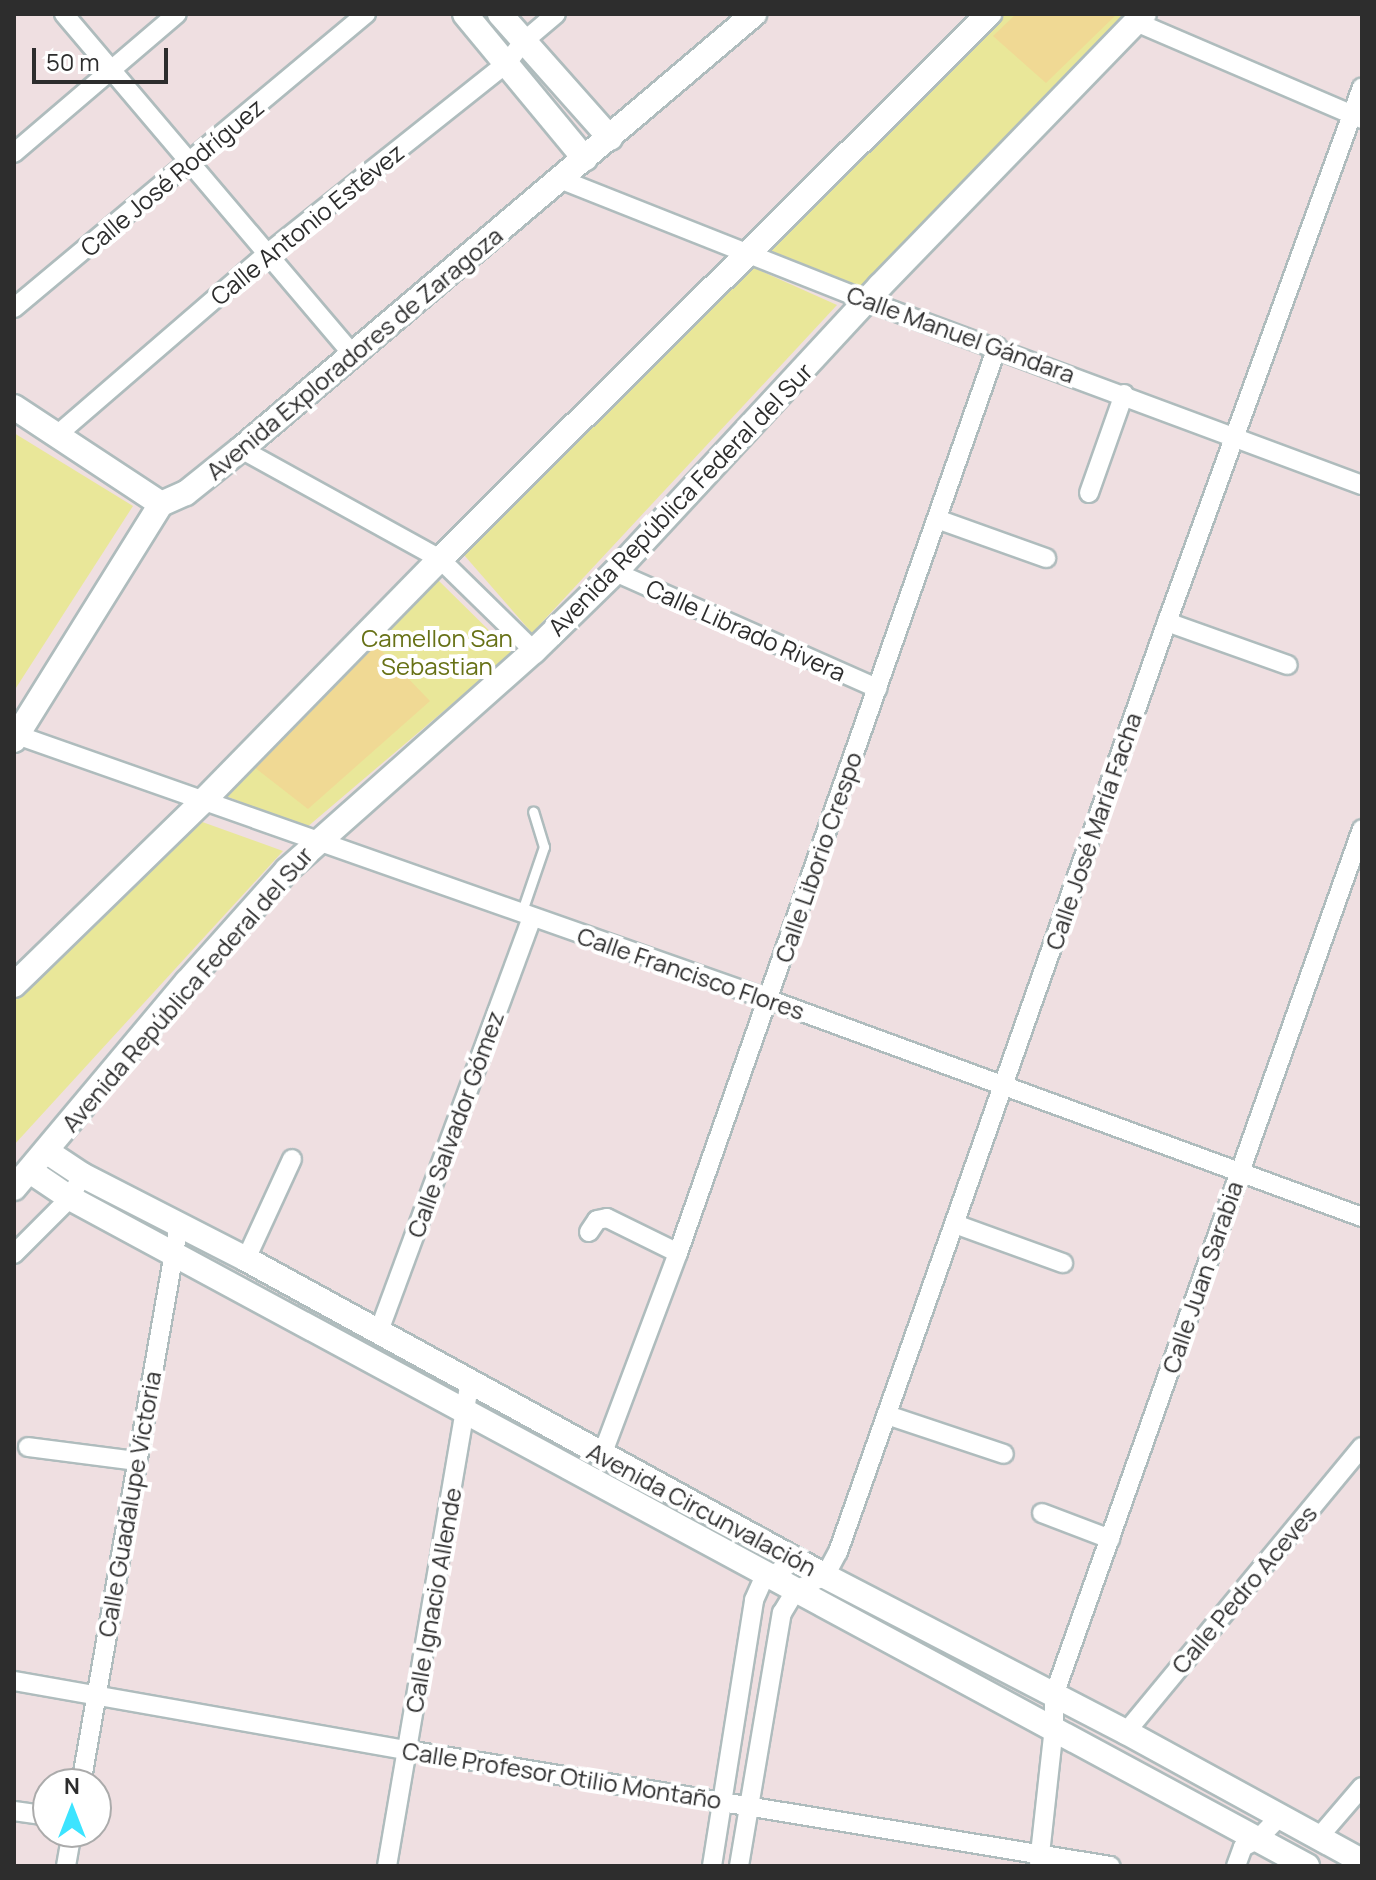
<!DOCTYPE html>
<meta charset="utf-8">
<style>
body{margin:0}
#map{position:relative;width:1376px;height:1880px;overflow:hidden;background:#efdfe1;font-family:Manrope,sans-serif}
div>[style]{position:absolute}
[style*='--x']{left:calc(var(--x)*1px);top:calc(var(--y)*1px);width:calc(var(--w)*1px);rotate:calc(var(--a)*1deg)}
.green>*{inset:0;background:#e9e799}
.pitch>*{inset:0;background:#f0d994}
.roads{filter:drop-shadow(2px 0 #afbcbd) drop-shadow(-2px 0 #afbcbd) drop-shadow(0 2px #afbcbd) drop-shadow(0 -2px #afbcbd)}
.lane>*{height:9px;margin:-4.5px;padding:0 4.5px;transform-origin:4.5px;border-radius:4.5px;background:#fff}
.street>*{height:18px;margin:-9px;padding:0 9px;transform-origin:9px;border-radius:9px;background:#fff}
.secondary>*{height:24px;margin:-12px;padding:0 12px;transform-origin:12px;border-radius:12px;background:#fff}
span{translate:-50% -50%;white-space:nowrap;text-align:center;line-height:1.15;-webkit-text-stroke:8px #fff;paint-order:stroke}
.street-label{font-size:24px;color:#2d2d2d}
.park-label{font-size:24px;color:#677116}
.frame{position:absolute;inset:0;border:16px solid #2d2d2d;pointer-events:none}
.north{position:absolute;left:32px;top:1768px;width:80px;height:80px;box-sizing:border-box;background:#fff;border:2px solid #ababab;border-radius:50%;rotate:0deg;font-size:22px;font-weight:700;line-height:32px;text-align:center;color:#2d2d2d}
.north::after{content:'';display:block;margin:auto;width:28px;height:36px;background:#3ce4ff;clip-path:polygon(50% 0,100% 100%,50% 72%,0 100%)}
.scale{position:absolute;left:32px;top:48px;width:136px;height:36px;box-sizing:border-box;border:4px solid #2d2d2d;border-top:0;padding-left:10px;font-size:24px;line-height:28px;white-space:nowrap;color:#2d2d2d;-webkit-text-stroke:6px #fff;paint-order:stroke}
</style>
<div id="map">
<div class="green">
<i style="clip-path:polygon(1004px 14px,1137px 14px,860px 292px,766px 251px)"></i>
<i style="clip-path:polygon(752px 267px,837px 305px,532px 633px,464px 555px)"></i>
<i style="clip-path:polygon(14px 433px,133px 506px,14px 691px)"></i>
<i style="clip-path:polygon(438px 580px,512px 653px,306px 828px,216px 792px,326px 693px)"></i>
<i style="clip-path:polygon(194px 819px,283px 851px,14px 1145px,14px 994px)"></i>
</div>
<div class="pitch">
<i style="clip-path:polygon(1016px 14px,1117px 14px,1046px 83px,993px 36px)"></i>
<i style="clip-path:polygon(375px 644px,430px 701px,308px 809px,250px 764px)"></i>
</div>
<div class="roads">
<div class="lane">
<i style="--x:521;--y:914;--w:71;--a:-71.1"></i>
<i style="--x:544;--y:847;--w:37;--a:-107"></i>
</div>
<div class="street">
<i style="--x:64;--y:14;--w:445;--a:49.7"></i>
<i style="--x:1136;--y:22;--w:246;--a:23.2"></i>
<i style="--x:14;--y:153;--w:214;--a:-40.5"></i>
<i style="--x:562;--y:180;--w:328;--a:21.6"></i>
<i style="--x:867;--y:301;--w:528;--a:20.39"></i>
<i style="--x:14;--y:308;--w:459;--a:-39.9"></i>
<i style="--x:57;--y:435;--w:279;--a:-40.8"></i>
<i style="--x:268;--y:253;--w:305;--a:-38.5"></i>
<i style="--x:507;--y:63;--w:26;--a:-53"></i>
<i style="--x:523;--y:42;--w:43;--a:-40.3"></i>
<i style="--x:241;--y:449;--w:227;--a:28.9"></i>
<i style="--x:440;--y:559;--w:132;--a:44.4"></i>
<i style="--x:1089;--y:493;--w:105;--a:-70.5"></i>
<i style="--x:937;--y:519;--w:116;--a:19.7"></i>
<i style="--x:615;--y:572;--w:287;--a:23.9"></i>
<i style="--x:1167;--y:622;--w:128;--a:19.6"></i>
<i style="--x:17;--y:735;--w:795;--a:19.39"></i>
<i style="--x:767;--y:999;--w:634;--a:20.12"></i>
<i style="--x:955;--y:1224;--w:115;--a:19.9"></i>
<i style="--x:589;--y:1232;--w:14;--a:-56"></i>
<i style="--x:597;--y:1220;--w:10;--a:-11"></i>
<i style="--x:607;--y:1218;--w:79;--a:26.2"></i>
<i style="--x:14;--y:1254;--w:79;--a:-45"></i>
<i style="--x:70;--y:1198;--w:26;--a:-62"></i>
<i style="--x:246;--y:1259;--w:110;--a:-65.3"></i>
<i style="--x:379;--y:1331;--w:440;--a:-69.7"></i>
<i style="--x:887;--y:1415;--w:123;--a:18.4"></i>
<i style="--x:28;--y:1447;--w:109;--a:7.4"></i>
<i style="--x:602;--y:1455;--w:216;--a:-69.4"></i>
<i style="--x:678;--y:1253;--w:961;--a:-70.6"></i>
<i style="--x:1042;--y:1513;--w:73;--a:20.9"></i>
<i style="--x:14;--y:1681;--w:399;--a:10"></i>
<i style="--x:407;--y:1750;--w:713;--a:9.37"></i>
<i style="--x:1126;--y:1732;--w:370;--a:-50.4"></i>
<i style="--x:81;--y:1784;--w:569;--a:-80.07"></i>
<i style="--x:14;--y:1811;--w:34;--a:8"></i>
<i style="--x:1319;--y:1837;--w:66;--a:-49.3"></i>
<i style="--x:1039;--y:1863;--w:136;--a:-83.7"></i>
<i style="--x:1054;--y:1728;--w:33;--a:-90"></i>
<i style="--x:1054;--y:1695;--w:919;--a:-70.42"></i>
<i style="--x:66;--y:1866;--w:35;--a:-80"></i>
<i style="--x:387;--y:1866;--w:491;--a:-80.3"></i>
<i style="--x:712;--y:1866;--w:269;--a:-81"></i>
<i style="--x:754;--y:1600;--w:20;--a:-66"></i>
<i style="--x:762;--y:1582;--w:40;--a:-32.9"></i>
<i style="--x:739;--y:1866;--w:257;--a:-80.4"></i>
<i style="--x:782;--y:1613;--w:27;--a:-59"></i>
<i style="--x:796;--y:1590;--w:32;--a:-26"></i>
<i style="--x:825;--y:1576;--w:27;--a:-62"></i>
<i style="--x:838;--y:1552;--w:986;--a:-70.52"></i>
<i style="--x:1167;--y:622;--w:569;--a:-69.97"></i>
<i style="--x:1236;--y:1866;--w:20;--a:-70"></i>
<i style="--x:1243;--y:1847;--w:16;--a:-27"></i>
<i style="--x:1257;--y:1840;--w:32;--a:-46"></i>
</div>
<div class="secondary">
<i style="--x:465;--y:14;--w:188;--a:50.4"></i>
<i style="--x:500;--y:14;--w:166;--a:48.4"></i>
<i style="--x:14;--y:407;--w:176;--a:33.4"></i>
<i style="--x:14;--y:740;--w:278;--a:-58.1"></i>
<i style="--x:161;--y:504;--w:27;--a:-24"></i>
<i style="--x:186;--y:493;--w:70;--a:-38.7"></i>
<i style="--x:241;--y:449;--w:673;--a:-40.3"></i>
<i style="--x:14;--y:985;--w:264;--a:-44.2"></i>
<i style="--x:203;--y:801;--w:339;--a:-45.6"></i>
<i style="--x:440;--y:559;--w:774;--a:-44.79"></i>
<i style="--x:46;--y:1151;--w:43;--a:33.7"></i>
<i style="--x:82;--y:1175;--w:184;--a:27.1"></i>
<i style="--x:246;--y:1259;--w:660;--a:28.7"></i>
<i style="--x:825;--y:1576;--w:339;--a:27.4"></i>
<i style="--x:1126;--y:1732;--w:269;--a:28.7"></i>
<i style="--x:30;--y:1171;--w:48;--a:34"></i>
<i style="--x:70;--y:1198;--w:1406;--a:28.37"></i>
<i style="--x:14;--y:1188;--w:269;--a:-50"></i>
<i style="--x:187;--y:982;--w:150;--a:-48.2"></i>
<i style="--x:287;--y:870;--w:330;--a:-41.6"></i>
<i style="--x:534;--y:651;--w:113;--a:-44.3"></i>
<i style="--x:615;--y:572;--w:390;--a:-47.2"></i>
<i style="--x:880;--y:286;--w:379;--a:-45.9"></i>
</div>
</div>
<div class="street-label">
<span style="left:172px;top:177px;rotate:-40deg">Calle José Rodríguez</span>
<span style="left:307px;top:224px;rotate:-39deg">Calle Antonio Estévez</span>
<span style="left:961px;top:334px;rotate:20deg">Calle Manuel Gándara</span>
<span style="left:354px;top:353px;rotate:-40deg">Avenida Exploradores de Zaragoza</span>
<span style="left:680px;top:499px;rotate:-46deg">Avenida República Federal del Sur</span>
<span style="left:746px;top:630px;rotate:24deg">Calle Librado Rivera</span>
<span style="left:1093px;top:831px;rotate:-71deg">Calle José María Facha</span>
<span style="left:818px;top:857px;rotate:-71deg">Calle Liborio Crespo</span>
<span style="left:691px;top:973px;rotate:19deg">Calle Francisco Flores</span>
<span style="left:187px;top:989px;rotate:-49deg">Avenida República Federal del Sur</span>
<span style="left:455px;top:1124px;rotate:-70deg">Calle Salvador Gómez</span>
<span style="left:1202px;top:1277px;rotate:-71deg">Calle Juan Sarabia</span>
<span style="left:129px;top:1504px;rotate:-80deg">Calle Guadalupe Victoria</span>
<span style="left:702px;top:1509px;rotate:28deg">Avenida Circunvalación</span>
<span style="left:1244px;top:1589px;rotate:-50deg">Calle Pedro Aceves</span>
<span style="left:433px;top:1600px;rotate:-80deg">Calle Ignacio Allende</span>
<span style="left:562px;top:1775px;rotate:9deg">Calle Profesor Otilio Montaño</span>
</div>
<div class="park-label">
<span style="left:437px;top:652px">Camellon San<br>Sebastian</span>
</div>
<div class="frame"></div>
<div class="north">N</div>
<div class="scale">50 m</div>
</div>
